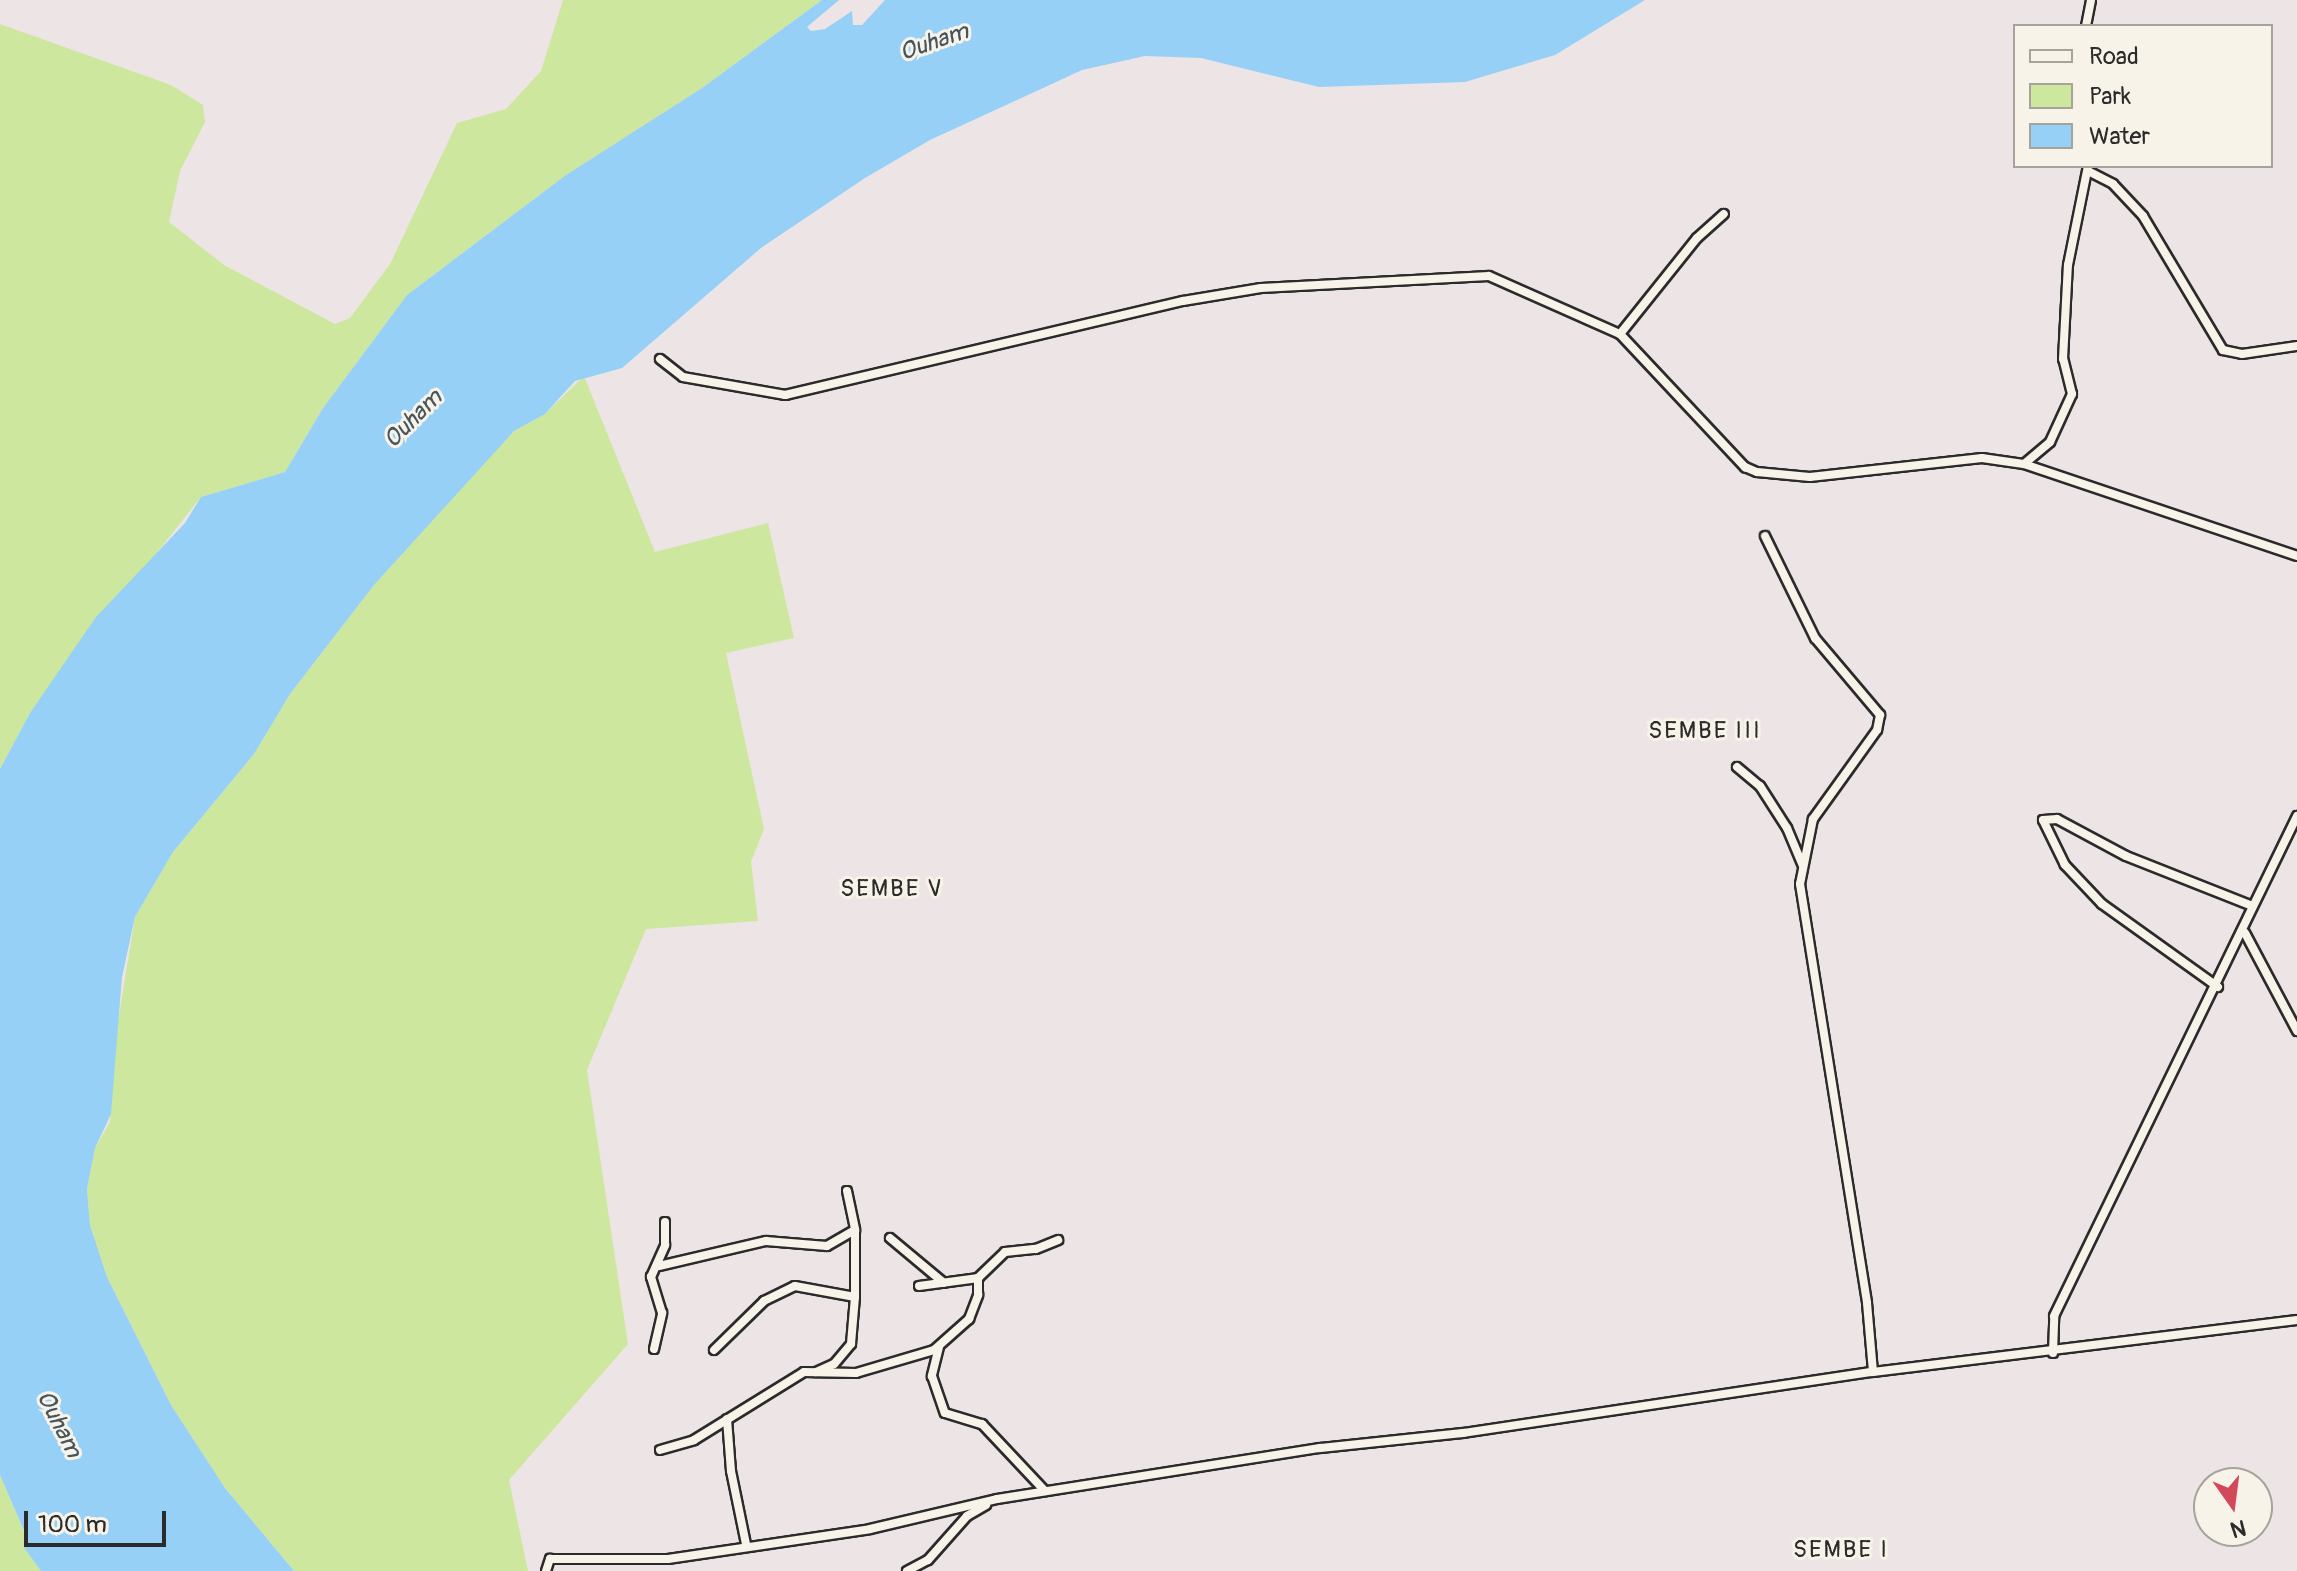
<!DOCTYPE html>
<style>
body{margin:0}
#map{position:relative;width:2297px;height:1571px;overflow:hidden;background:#ede4e5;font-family:Pangolin,sans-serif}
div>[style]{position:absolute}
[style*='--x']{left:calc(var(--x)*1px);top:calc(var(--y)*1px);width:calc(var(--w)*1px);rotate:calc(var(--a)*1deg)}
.green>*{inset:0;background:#cee79e}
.water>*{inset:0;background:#97d0f7}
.roads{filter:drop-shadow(2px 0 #2b2b2b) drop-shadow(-2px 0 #2b2b2b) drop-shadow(0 2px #2b2b2b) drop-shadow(0 -2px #2b2b2b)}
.street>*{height:8px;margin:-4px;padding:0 4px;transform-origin:4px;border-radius:4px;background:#f7f3e8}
span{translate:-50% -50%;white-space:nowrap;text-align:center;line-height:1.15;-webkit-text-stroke:6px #f7f3e8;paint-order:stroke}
.water-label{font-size:24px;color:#46545e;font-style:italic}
.neighbourhood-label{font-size:24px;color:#2b2b2b;letter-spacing:2px}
.legend{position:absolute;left:2013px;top:24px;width:260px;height:144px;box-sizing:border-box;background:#f7f3e8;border:2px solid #a5a39c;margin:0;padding:10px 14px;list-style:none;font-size:24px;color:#2b2b2b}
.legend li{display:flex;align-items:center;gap:16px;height:40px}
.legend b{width:40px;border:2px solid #a5a39c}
.north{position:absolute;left:2193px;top:1467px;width:80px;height:80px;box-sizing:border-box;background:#f7f3e8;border:2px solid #a5a39c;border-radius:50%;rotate:166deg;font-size:22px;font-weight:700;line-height:32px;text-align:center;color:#2b2b2b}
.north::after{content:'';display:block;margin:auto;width:28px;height:36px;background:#d1495b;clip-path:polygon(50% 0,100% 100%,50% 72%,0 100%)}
.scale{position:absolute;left:24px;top:1511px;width:142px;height:36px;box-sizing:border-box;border:4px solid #2b2b2b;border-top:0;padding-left:10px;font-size:24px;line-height:28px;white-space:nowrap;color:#2b2b2b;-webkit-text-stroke:6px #f7f3e8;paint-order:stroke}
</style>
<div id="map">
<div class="green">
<i style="clip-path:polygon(563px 0,822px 0,702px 88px,566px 175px,407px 295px,323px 408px,285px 472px,201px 497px,30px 713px,0 769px,0 24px,171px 85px,203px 105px,205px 122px,180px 171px,169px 222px,224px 265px,335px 324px,350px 318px,390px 264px,457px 123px,506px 109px,541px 71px)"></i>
<i style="clip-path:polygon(584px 376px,655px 552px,768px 523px,794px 638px,726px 653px,764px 829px,751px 862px,758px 921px,646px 929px,587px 1070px,628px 1344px,509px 1480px,528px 1571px,294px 1571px,225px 1488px,171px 1405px,107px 1277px,90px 1225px,87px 1189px,95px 1148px,110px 1122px,112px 1058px,135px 917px,173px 852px,254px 754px,290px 694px,374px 585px,497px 448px,514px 431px,545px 414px)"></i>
<i style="clip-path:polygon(0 1475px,25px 1534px,24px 1548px,41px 1571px,0 1571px)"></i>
</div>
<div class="water">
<i style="clip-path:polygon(822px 0,839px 0,807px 27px,811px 31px,825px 29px,852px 11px,853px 25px,862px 25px,885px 0,1645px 0,1555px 55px,1465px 82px,1319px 87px,1201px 58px,1145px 56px,1082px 70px,930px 140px,865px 178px,761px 248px,622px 368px,575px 381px,545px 414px,514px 431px,374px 585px,290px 694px,254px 754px,173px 852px,135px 917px,122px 977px,111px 1114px,95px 1148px,87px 1189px,90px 1225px,107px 1277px,171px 1405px,225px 1488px,294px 1571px,41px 1571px,24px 1548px,25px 1533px,0 1475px,0 769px,30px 713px,96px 617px,185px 523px,201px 497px,285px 472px,323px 408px,407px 295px,566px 175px,702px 88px)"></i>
</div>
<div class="roads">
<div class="street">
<i style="--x:2086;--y:26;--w:26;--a:-79"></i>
<i style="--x:2088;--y:171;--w:28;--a:27"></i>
<i style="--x:2113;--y:184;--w:44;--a:46.8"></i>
<i style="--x:2143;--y:216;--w:156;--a:59.2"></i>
<i style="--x:2223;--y:350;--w:19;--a:12"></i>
<i style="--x:2242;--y:354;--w:56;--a:-8.3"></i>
<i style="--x:1620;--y:334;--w:123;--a:-51.3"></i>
<i style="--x:1697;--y:238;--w:36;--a:-42"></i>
<i style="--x:660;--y:359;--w:29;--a:38"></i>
<i style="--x:683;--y:377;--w:104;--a:10"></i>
<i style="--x:785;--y:395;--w:409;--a:-13.3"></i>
<i style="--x:1183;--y:301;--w:79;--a:-9.5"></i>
<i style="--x:1261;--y:288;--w:228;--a:-3"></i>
<i style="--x:1489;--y:276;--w:143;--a:23.9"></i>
<i style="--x:1620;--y:334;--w:183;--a:46.8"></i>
<i style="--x:1745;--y:467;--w:13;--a:23"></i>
<i style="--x:1757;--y:472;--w:53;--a:5.4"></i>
<i style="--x:1810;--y:477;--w:173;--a:-6.3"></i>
<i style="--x:1982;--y:458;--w:42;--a:8.1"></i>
<i style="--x:2024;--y:464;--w:288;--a:18.6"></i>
<i style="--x:2024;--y:464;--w:34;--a:-40"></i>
<i style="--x:2050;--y:442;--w:53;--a:-65.4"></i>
<i style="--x:2072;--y:394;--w:36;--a:-104"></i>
<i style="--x:2063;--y:359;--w:94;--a:-87"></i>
<i style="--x:2068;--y:265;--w:101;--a:-78.6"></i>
<i style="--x:1765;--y:536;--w:114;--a:63.9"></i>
<i style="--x:1815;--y:638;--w:101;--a:49.8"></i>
<i style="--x:1880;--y:715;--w:15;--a:101"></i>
<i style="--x:1877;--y:730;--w:110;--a:125.7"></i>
<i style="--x:1813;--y:819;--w:66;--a:101.3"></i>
<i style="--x:1800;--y:884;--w:424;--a:80.9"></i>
<i style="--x:1867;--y:1303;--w:69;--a:85"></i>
<i style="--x:1737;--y:767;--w:30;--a:40"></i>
<i style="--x:1760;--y:786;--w:50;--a:57.3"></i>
<i style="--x:1787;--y:828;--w:41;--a:67.2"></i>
<i style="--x:2245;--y:933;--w:111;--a:62"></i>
<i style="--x:2218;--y:987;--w:143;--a:-144.4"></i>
<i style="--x:2102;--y:904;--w:54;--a:-133.5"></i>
<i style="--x:2065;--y:865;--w:50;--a:-116.1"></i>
<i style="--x:2043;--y:820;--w:14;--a:-4"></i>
<i style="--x:2057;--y:819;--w:78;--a:28.2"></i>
<i style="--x:2126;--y:856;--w:136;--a:21.6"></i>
<i style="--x:847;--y:1191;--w:40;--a:78"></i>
<i style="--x:855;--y:1230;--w:67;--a:90"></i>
<i style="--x:890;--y:1238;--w:70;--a:39.8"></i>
<i style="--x:659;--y:1266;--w:110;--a:-13.2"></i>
<i style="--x:766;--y:1241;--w:61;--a:4.7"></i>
<i style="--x:827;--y:1246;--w:32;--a:-30"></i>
<i style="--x:919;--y:1286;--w:60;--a:-7.7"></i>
<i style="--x:939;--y:1347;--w:30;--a:104"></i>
<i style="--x:932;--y:1376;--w:39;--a:71"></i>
<i style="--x:945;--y:1413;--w:39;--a:17"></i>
<i style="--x:982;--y:1424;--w:92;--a:46.8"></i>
<i style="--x:654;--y:1349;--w:37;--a:-77"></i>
<i style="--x:662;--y:1313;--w:38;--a:-107"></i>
<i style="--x:651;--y:1277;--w:35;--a:-66"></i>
<i style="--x:665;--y:1245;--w:23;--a:-90"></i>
<i style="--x:714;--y:1350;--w:70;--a:-44.4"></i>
<i style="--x:764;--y:1301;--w:34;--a:-26"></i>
<i style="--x:795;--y:1286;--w:61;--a:10.4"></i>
<i style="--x:855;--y:1297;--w:47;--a:94.9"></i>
<i style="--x:851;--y:1344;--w:26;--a:130"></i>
<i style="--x:834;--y:1364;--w:20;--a:156"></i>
<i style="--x:2053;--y:1353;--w:37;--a:-88"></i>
<i style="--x:2054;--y:1316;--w:556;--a:-64.08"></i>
<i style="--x:727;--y:1419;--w:52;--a:85.6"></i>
<i style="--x:731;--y:1471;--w:75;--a:78.4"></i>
<i style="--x:660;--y:1450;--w:35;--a:-16"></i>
<i style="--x:694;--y:1440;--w:129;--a:-31.7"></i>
<i style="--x:804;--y:1372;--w:52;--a:1.1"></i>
<i style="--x:856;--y:1373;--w:81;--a:-16.4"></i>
<i style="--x:934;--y:1350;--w:47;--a:-41.5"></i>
<i style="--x:969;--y:1319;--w:26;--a:-69"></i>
<i style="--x:978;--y:1295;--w:17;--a:-90"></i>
<i style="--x:978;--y:1278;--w:37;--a:-44"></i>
<i style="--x:1005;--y:1252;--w:31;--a:-6"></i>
<i style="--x:1036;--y:1249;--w:24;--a:-22"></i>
<i style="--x:546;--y:1571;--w:13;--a:-72"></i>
<i style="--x:550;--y:1559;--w:118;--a:0"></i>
<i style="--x:668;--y:1559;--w:204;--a:-8.4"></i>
<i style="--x:870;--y:1529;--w:130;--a:-13.3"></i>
<i style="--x:997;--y:1499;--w:327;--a:-9"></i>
<i style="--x:1320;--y:1448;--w:144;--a:-6"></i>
<i style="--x:1463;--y:1433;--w:415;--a:-8.5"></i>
<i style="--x:1873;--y:1372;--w:427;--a:-7"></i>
<i style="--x:907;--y:1571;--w:24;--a:-28"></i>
<i style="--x:928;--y:1560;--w:59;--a:-48.4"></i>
<i style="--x:967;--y:1516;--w:22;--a:-30"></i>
</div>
</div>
<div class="water-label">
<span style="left:934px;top:42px;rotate:-19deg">Ouham</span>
<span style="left:413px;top:419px;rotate:-45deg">Ouham</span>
<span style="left:59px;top:1424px;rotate:63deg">Ouham</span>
</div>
<div class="neighbourhood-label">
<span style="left:1705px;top:731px">SEMBE III</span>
<span style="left:892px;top:889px">SEMBE V</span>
<span style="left:1841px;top:1550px">SEMBE I</span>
</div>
<ul class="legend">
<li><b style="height:10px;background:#f7f3e8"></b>Road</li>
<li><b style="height:22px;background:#cee79e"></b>Park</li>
<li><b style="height:22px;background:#97d0f7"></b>Water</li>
</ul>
<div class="north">N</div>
<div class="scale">100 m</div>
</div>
